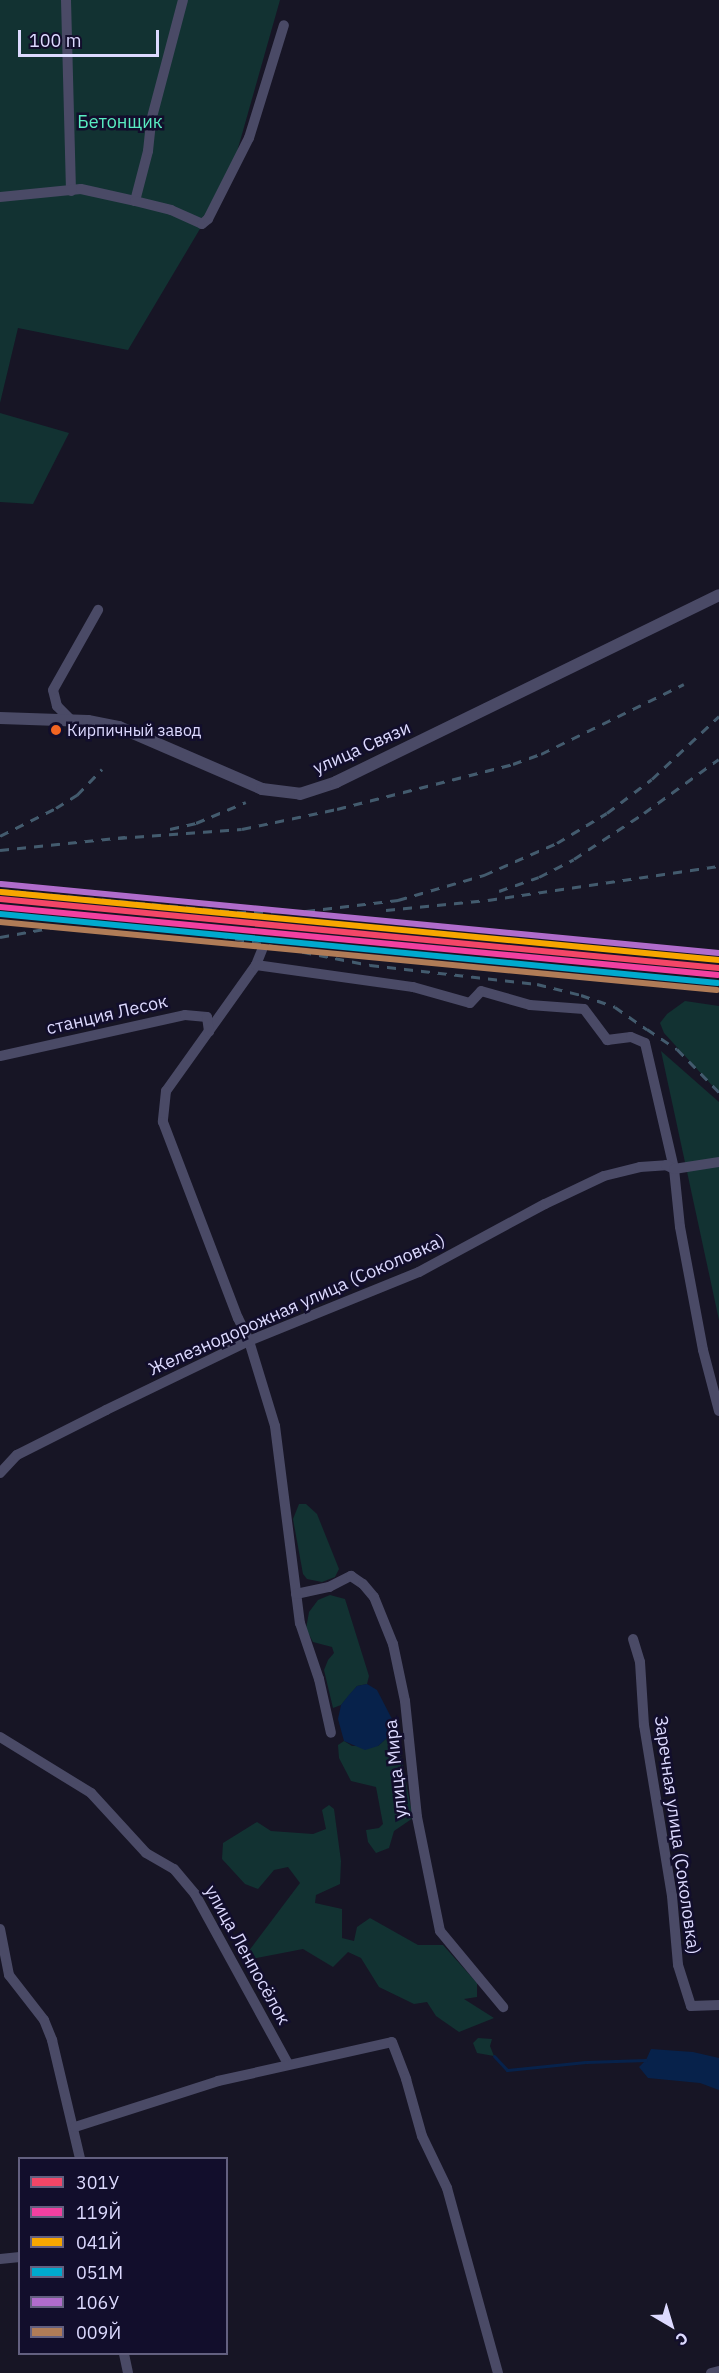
<!DOCTYPE html>
<meta charset="utf-8">
<style>
body{margin:0}
#map{position:relative;width:719px;height:2373px;overflow:hidden;background:#171525;font-family:"IBM Plex Sans",sans-serif}
div>[style]{position:absolute}
[style*='--x']{left:calc(var(--x)*1px);top:calc(var(--y)*1px);width:calc(var(--w)*1px);rotate:calc(var(--a)*1deg)}
.green>*{inset:0;background:#123232}
.water>*{inset:0;background:#07224b}
.stream>*{height:3px;margin:-1.5px;padding:0 1.5px;transform-origin:1.5px;border-radius:1.5px;background:#07224b}
.minor>*{height:10px;margin:-5px;padding:0 5px;transform-origin:5px;border-radius:5px;background:#4a4a66}
.tertiary>*{height:12px;margin:-6px;padding:0 6px;transform-origin:6px;border-radius:6px;background:#4a4a66}
.rail>*{height:3px;margin-top:-1.5px;transform-origin:0;background:repeating-linear-gradient(90deg,#435b6e 0 9px,transparent 0 17px)}
.rail-1>*{height:6px;margin:-3px;padding:0 3px;transform-origin:3px;border-radius:3px;background:#f34667}
.rail-2>*{height:6px;margin:-3px;padding:0 3px;transform-origin:3px;border-radius:3px;background:#f240a1}
.rail-3>*{height:6px;margin:-3px;padding:0 3px;transform-origin:3px;border-radius:3px;background:#f7a600}
.rail-4>*{height:6px;margin:-3px;padding:0 3px;transform-origin:3px;border-radius:3px;background:#00a9ce}
.rail-5>*{height:6px;margin:-3px;padding:0 3px;transform-origin:3px;border-radius:3px;background:#b06ccc}
.rail-6>*{height:6px;margin:-3px;padding:0 3px;transform-origin:3px;border-radius:3px;background:#b07c57}
.dots>*{width:16px;height:16px;translate:-50% -50%;box-sizing:border-box;border:3px solid #120e2c;border-radius:50%}
span{translate:-50% -50%;white-space:nowrap;text-align:center;line-height:1.15;-webkit-text-stroke:5px #120e2c;paint-order:stroke}
.bus-label{font-size:16px;color:#dddaff}
.left{translate:0 -50%;text-align:left}
.park-label{font-size:18px;color:#59ecc1}
.street-label{font-size:18px;color:#dddaff}
.legend{position:absolute;left:18px;top:2157px;width:210px;height:198px;box-sizing:border-box;background:#120e2c;border:2px solid #636080;margin:0;padding:8px 10px;list-style:none;font-size:18px;color:#dddaff}
.legend li{display:flex;align-items:center;gap:12px;height:30px}
.legend b{width:30px;border:2px solid #636080}
.north{position:absolute;left:641px;top:2295px;width:60px;height:60px;-webkit-text-stroke:4px #120e2c;paint-order:stroke;rotate:142deg;font-size:16px;font-weight:700;line-height:24px;text-align:center;color:#dddaff}
.north::after{content:'';display:block;margin:auto;width:21px;height:27px;background:#dddaff;clip-path:polygon(50% 0,100% 100%,50% 72%,0 100%)}
.scale{position:absolute;left:18px;top:30px;width:141px;height:27px;box-sizing:border-box;border:3px solid #dddaff;border-top:0;padding-left:8px;font-size:18px;line-height:21px;white-space:nowrap;color:#dddaff;-webkit-text-stroke:4px #120e2c;paint-order:stroke}
</style>
<div id="map">
<div class="green">
<i style="clip-path:polygon(0 0,280px 0,229px 180px,128px 350px,18px 328px,0 403px)"></i>
<i style="clip-path:polygon(0 413px,69px 433px,33px 504px,0 502px)"></i>
<i style="clip-path:polygon(685px 1001px,719px 1006px,719px 1093px,664px 1033px,660px 1023px,667px 1014px)"></i>
<i style="clip-path:polygon(661px 1051px,719px 1102px,719px 1320px)"></i>
<i style="clip-path:polygon(299px 1504px,306px 1504px,317px 1514px,339px 1569px,335px 1577px,322px 1582px,307px 1579px,303px 1574px,293px 1519px)"></i>
<i style="clip-path:polygon(330px 1595px,345px 1599px,369px 1676px,367px 1684px,357px 1686px,341px 1705px,333px 1708px,324px 1670px,328px 1660px,334px 1653px,332px 1647px,313px 1642px,306px 1629px,309px 1612px,318px 1600px)"></i>
<i style="clip-path:polygon(389px 1736px,400px 1751px,413px 1818px,394px 1831px,389px 1848px,376px 1853px,368px 1842px,366px 1830px,379px 1828px,383px 1824px,376px 1787px,351px 1781px,339px 1758px,338px 1745px,344px 1741px,352px 1746px,378px 1746px)"></i>
<i style="clip-path:polygon(329px 1805px,334px 1809px,341px 1861px,340px 1884px,316px 1895px,315px 1903px,342px 1909px,342px 1938px,354px 1941px,357px 1927px,370px 1918px,418px 1945px,443px 1945px,477px 1983px,477px 1997px,464px 1999px,494px 2018px,459px 2032px,436px 2016px,427px 2002px,414px 2004px,379px 1987px,361px 1958px,348px 1952px,333px 1967px,303px 1949px,252px 1959px,248px 1952px,300px 1883px,288px 1867px,274px 1870px,258px 1889px,245px 1884px,222px 1859px,223px 1843px,257px 1822px,271px 1831px,313px 1834px,326px 1829px,322px 1810px)"></i>
<i style="clip-path:polygon(478px 2038px,492px 2039px,490px 2046px,494px 2056px,477px 2053px,473px 2043px)"></i>
</div>
<div class="water">
<i style="clip-path:polygon(367px 1684px,377px 1690px,393px 1721px,389px 1736px,378px 1746px,365px 1750px,344px 1741px,338px 1719px,341px 1705px,348px 1696px,357px 1686px)"></i>
<i style="clip-path:polygon(651px 2049px,693px 2052px,719px 2058px,719px 2090px,700px 2083px,648px 2078px,639px 2067px,646px 2060px)"></i>
</div>
<div class="stream">
<i style="--x:494;--y:2056;--w:19;--a:47"></i>
<i style="--x:507;--y:2070;--w:79;--a:-5.8"></i>
<i style="--x:586;--y:2062;--w:60;--a:-1.9"></i>
</div>
<div class="minor">
<i style="--x:66;--y:0;--w:191;--a:88.5"></i>
<i style="--x:0;--y:197;--w:81;--a:-5.6"></i>
<i style="--x:81;--y:189;--w:55;--a:12.5"></i>
<i style="--x:135;--y:201;--w:52;--a:-75.4"></i>
<i style="--x:148;--y:151;--w:30;--a:-84"></i>
<i style="--x:151;--y:121;--w:125;--a:-75.2"></i>
<i style="--x:135;--y:201;--w:37;--a:14"></i>
<i style="--x:171;--y:210;--w:34;--a:24"></i>
<i style="--x:202;--y:224;--w:8;--a:-40"></i>
<i style="--x:208;--y:219;--w:91;--a:-63.2"></i>
<i style="--x:249;--y:138;--w:118;--a:-72.8"></i>
<i style="--x:71;--y:720;--w:20;--a:-135"></i>
<i style="--x:57;--y:706;--w:16;--a:-104"></i>
<i style="--x:53;--y:690;--w:92;--a:-60.6"></i>
<i style="--x:262;--y:950;--w:16;--a:112"></i>
<i style="--x:256;--y:965;--w:155;--a:125.5"></i>
<i style="--x:166;--y:1091;--w:31;--a:96"></i>
<i style="--x:163;--y:1122;--w:210;--a:69.1"></i>
<i style="--x:238;--y:1318;--w:25;--a:64"></i>
<i style="--x:249;--y:1341;--w:89;--a:73"></i>
<i style="--x:275;--y:1426;--w:199;--a:82.8"></i>
<i style="--x:300;--y:1623;--w:59;--a:71.3"></i>
<i style="--x:319;--y:1679;--w:55;--a:77.5"></i>
<i style="--x:256;--y:965;--w:159;--a:8"></i>
<i style="--x:413;--y:987;--w:59;--a:15.7"></i>
<i style="--x:470;--y:1003;--w:16;--a:-47"></i>
<i style="--x:481;--y:991;--w:51;--a:15.9"></i>
<i style="--x:530;--y:1005;--w:54;--a:4.2"></i>
<i style="--x:584;--y:1009;--w:39;--a:53"></i>
<i style="--x:607;--y:1040;--w:24;--a:-7"></i>
<i style="--x:631;--y:1037;--w:15;--a:23"></i>
<i style="--x:645;--y:1043;--w:129;--a:77"></i>
<i style="--x:674;--y:1169;--w:58;--a:84.1"></i>
<i style="--x:680;--y:1227;--w:125;--a:79.4"></i>
<i style="--x:703;--y:1350;--w:63;--a:75.3"></i>
<i style="--x:0;--y:1056;--w:189;--a:-12.5"></i>
<i style="--x:185;--y:1015;--w:22;--a:5"></i>
<i style="--x:207;--y:1017;--w:15;--a:82"></i>
<i style="--x:0;--y:1473;--w:25;--a:-47"></i>
<i style="--x:17;--y:1455;--w:100;--a:-26.8"></i>
<i style="--x:106;--y:1410;--w:159;--a:-25.8"></i>
<i style="--x:249;--y:1341;--w:183;--a:-22.1"></i>
<i style="--x:419;--y:1272;--w:143;--a:-28.4"></i>
<i style="--x:545;--y:1204;--w:65;--a:-25.4"></i>
<i style="--x:604;--y:1176;--w:37;--a:-14"></i>
<i style="--x:640;--y:1167;--w:26;--a:-4"></i>
<i style="--x:666;--y:1165;--w:9;--a:27"></i>
<i style="--x:674;--y:1169;--w:46;--a:-8.8"></i>
<i style="--x:296;--y:1594;--w:34;--a:-12"></i>
<i style="--x:329;--y:1587;--w:25;--a:-27"></i>
<i style="--x:351;--y:1576;--w:14;--a:34"></i>
<i style="--x:363;--y:1584;--w:17;--a:50"></i>
<i style="--x:374;--y:1597;--w:51;--a:68"></i>
<i style="--x:393;--y:1644;--w:58;--a:78.1"></i>
<i style="--x:405;--y:1701;--w:117;--a:84.1"></i>
<i style="--x:417;--y:1817;--w:116;--a:78.6"></i>
<i style="--x:440;--y:1931;--w:99;--a:50.3"></i>
<i style="--x:633;--y:1639;--w:24;--a:73"></i>
<i style="--x:640;--y:1662;--w:63;--a:86.4"></i>
<i style="--x:644;--y:1725;--w:173;--a:80.7"></i>
<i style="--x:672;--y:1896;--w:69;--a:85"></i>
<i style="--x:678;--y:1965;--w:43;--a:72.4"></i>
<i style="--x:691;--y:2006;--w:28;--a:-2"></i>
<i style="--x:0;--y:1737;--w:107;--a:31.6"></i>
<i style="--x:91;--y:1793;--w:81;--a:47.5"></i>
<i style="--x:146;--y:1853;--w:32;--a:30"></i>
<i style="--x:174;--y:1869;--w:33;--a:50"></i>
<i style="--x:195;--y:1894;--w:194;--a:61.3"></i>
<i style="--x:0;--y:1929;--w:47;--a:78.9"></i>
<i style="--x:9;--y:1975;--w:57;--a:52.1"></i>
<i style="--x:44;--y:2020;--w:22;--a:68"></i>
<i style="--x:52;--y:2040;--w:121;--a:76.7"></i>
<i style="--x:75;--y:2127;--w:150;--a:-17.8"></i>
<i style="--x:218;--y:2081;--w:178;--a:-12.6"></i>
<i style="--x:392;--y:2042;--w:40;--a:69"></i>
<i style="--x:406;--y:2079;--w:59;--a:74.3"></i>
<i style="--x:422;--y:2136;--w:58;--a:64.3"></i>
<i style="--x:447;--y:2188;--w:192;--a:74.6"></i>
<i style="--x:0;--y:2259;--w:20;--a:-6"></i>
<i style="--x:124;--y:2354;--w:19;--a:78"></i>
<i style="--x:711;--y:2373;--w:8;--a:-14"></i>
</div>
<div class="tertiary">
<i style="--x:0;--y:718;--w:88;--a:2"></i>
<i style="--x:88;--y:721;--w:32;--a:11"></i>
<i style="--x:119;--y:727;--w:156;--a:23.4"></i>
<i style="--x:262;--y:789;--w:38;--a:7"></i>
<i style="--x:300;--y:794;--w:38;--a:-18"></i>
<i style="--x:336;--y:782;--w:426;--a:-26"></i>
</div>
<div class="rail">
<i style="--x:170;--y:829;--w:27;--a:-13"></i>
<i style="--x:196;--y:823;--w:54;--a:-22.8"></i>
<i style="--x:0;--y:836;--w:63;--a:-26.6"></i>
<i style="--x:56;--y:808;--w:25;--a:-32"></i>
<i style="--x:77;--y:795;--w:36;--a:-46"></i>
<i style="--x:118;--y:838;--w:124;--a:-4.2"></i>
<i style="--x:242;--y:829;--w:97;--a:-11.9"></i>
<i style="--x:337;--y:809;--w:182;--a:-14.3"></i>
<i style="--x:513;--y:764;--w:30;--a:-20"></i>
<i style="--x:541;--y:754;--w:159;--a:-26.1"></i>
<i style="--x:0;--y:850;--w:126;--a:-5.9"></i>
<i style="--x:0;--y:890;--w:238;--a:5.3"></i>
<i style="--x:237;--y:912;--w:69;--a:-0.8"></i>
<i style="--x:306;--y:911;--w:93;--a:-6.8"></i>
<i style="--x:398;--y:900;--w:90;--a:-16.2"></i>
<i style="--x:484;--y:875;--w:80;--a:-23.7"></i>
<i style="--x:557;--y:843;--w:58;--a:-31"></i>
<i style="--x:607;--y:813;--w:56;--a:-37.1"></i>
<i style="--x:652;--y:779;--w:92;--a:-43.2"></i>
<i style="--x:499;--y:891;--w:42;--a:-19.3"></i>
<i style="--x:539;--y:877;--w:39;--a:-27"></i>
<i style="--x:574;--y:859;--w:84;--a:-33.3"></i>
<i style="--x:644;--y:813;--w:92;--a:-35.8"></i>
<i style="--x:386;--y:910;--w:102;--a:-5.6"></i>
<i style="--x:488;--y:900;--w:233;--a:-8.4"></i>
<i style="--x:202;--y:932;--w:171;--a:11.1"></i>
<i style="--x:370;--y:965;--w:168;--a:6.5"></i>
<i style="--x:537;--y:984;--w:45;--a:14"></i>
<i style="--x:581;--y:995;--w:36;--a:19"></i>
<i style="--x:615;--y:1007;--w:39;--a:35"></i>
<i style="--x:647;--y:1029;--w:36;--a:34"></i>
<i style="--x:677;--y:1049;--w:60;--a:45.7"></i>
<i style="--x:0;--y:937;--w:67;--a:-10.3"></i>
</div>
<div class="rail-1">
<i style="--x:0;--y:899;--w:722;--a:5.48"></i>
</div>
<div class="rail-2">
<i style="--x:0;--y:907;--w:721;--a:5.41"></i>
</div>
<div class="rail-3">
<i style="--x:1;--y:892;--w:721;--a:5.41"></i>
</div>
<div class="rail-4">
<i style="--x:0;--y:914;--w:721;--a:5.49"></i>
</div>
<div class="rail-5">
<i style="--x:1;--y:884;--w:721;--a:5.49"></i>
</div>
<div class="rail-6">
<i style="--x:0;--y:922;--w:720;--a:5.42"></i>
</div>
<div class="dots">
<i style="left:56px;top:730px;background:#f26522"></i>
</div>
<div class="bus-label">
<span class="left" style="left:67px;top:730px">Кирпичный завод</span>
</div>
<div class="park-label">
<span style="left:120px;top:122px">Бетонщик</span>
</div>
<div class="street-label">
<span style="left:362px;top:748px;rotate:-24deg">улица Связи</span>
<span style="left:107px;top:1015px;rotate:-13deg">станция Лесок</span>
<span style="left:297px;top:1305px;rotate:-24deg">Железнодорожная улица (Соколовка)</span>
<span style="left:396px;top:1769px;rotate:-96deg">улица Мира</span>
<span style="left:677px;top:1835px;rotate:82deg">Заречная улица (Соколовка)</span>
<span style="left:247px;top:1955px;rotate:61deg">улица Ленпосёлок</span>
</div>
<ul class="legend">
<li><b style="height:8px;background:#f34667"></b>301У</li>
<li><b style="height:8px;background:#f240a1"></b>119Й</li>
<li><b style="height:8px;background:#f7a600"></b>041Й</li>
<li><b style="height:8px;background:#00a9ce"></b>051М</li>
<li><b style="height:8px;background:#b06ccc"></b>106У</li>
<li><b style="height:8px;background:#b07c57"></b>009Й</li>
</ul>
<div class="north">С</div>
<div class="scale">100 m</div>
</div>
